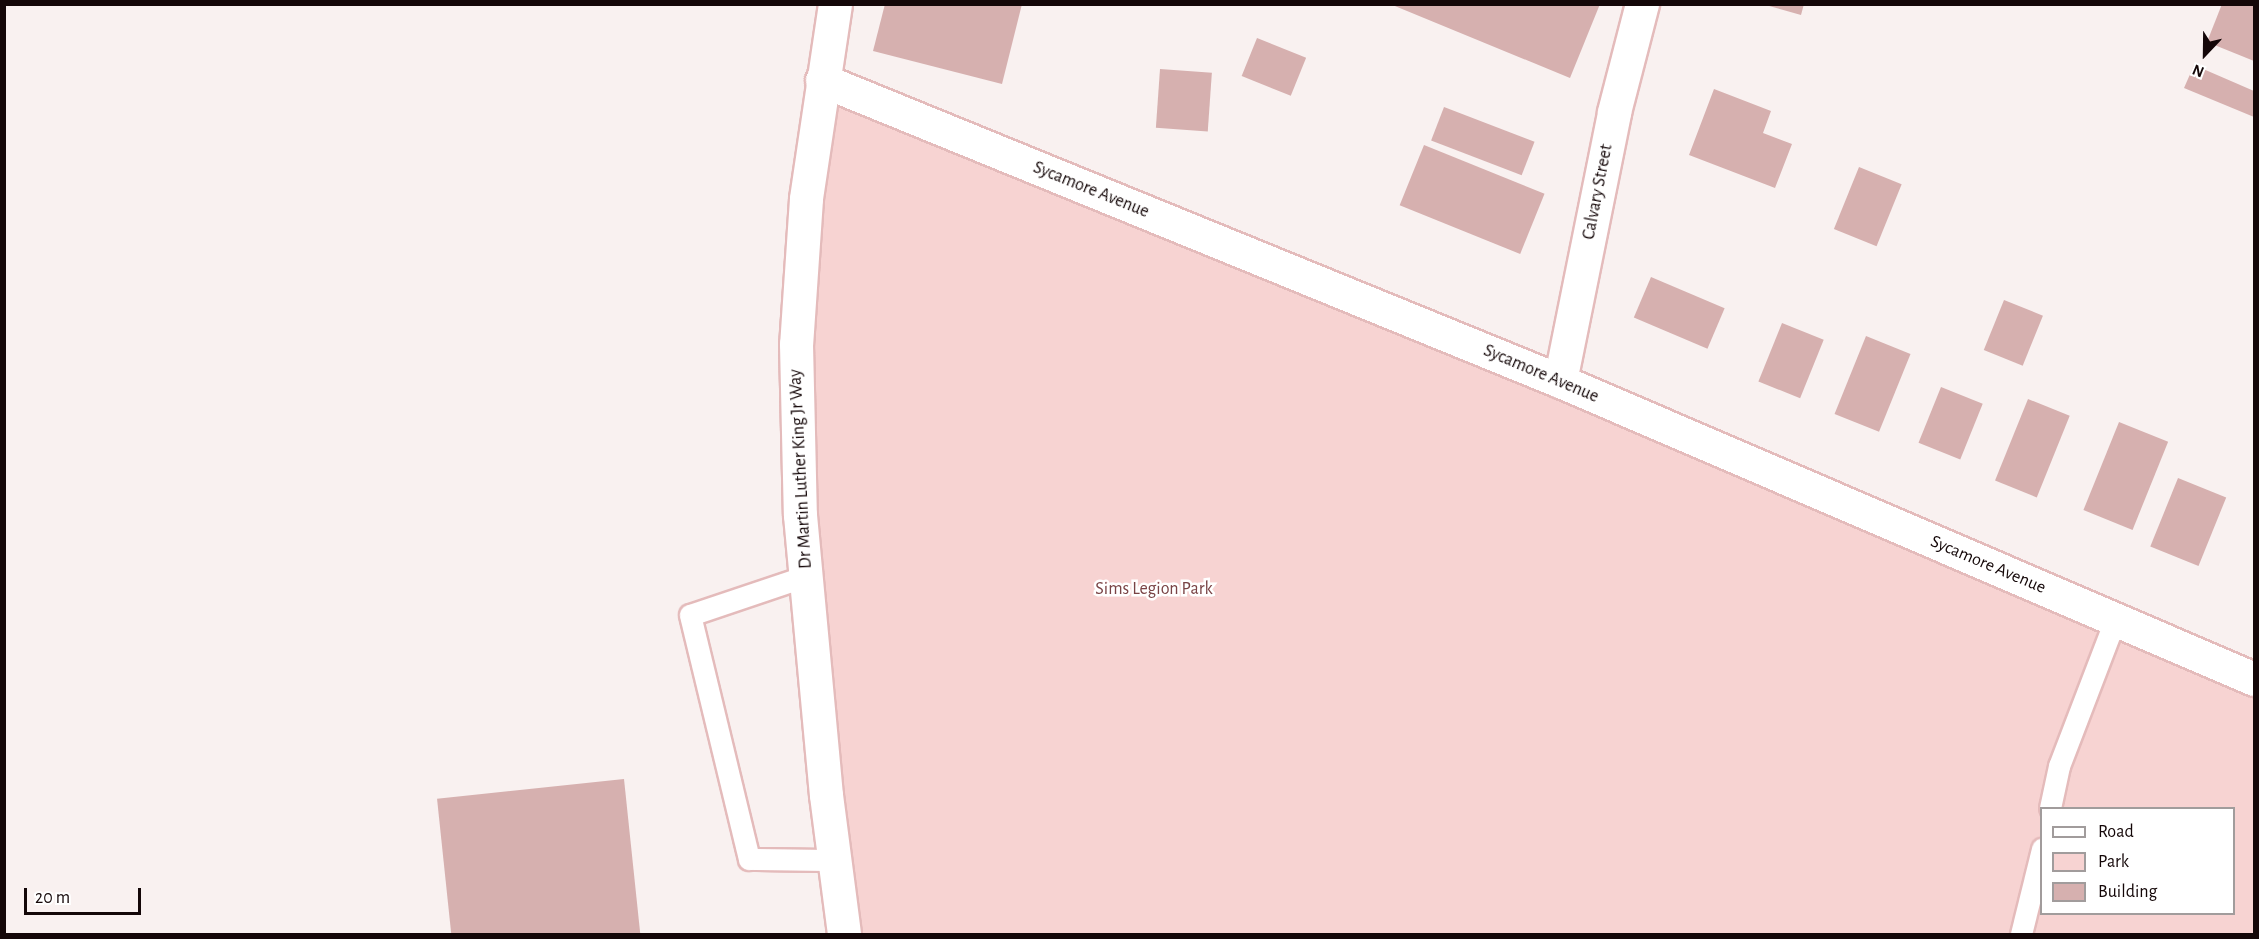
<!DOCTYPE html>
<style>
body{margin:0}
#map{position:relative;width:2259px;height:939px;overflow:hidden;background:#f9f1f0;font-family:"Alegreya Sans",sans-serif}
div>[style]{position:absolute}
[style*='--x']{left:calc(var(--x)*1px);top:calc(var(--y)*1px);width:calc(var(--w)*1px);rotate:calc(var(--a)*1deg)}
.green>*{inset:0;background:#f7d3d2}
.building>*{inset:0;background:#d6b0af;transform-origin:0 0}
.roads{filter:drop-shadow(2px 0 #e4bbbb) drop-shadow(-2px 0 #e4bbbb) drop-shadow(0 2px #e4bbbb) drop-shadow(0 -2px #e4bbbb)}
.service>*{height:21px;margin:-10.5px;padding:0 10.5px;transform-origin:10.5px;border-radius:10.5px;background:#fff}
.minor>*{height:33px;margin:-16.5px;padding:0 16.5px;transform-origin:16.5px;border-radius:16.5px;background:#fff}
.secondary>*{height:33px;margin:-16.5px;padding:0 16.5px;transform-origin:16.5px;border-radius:16.5px;background:#fff}
span{translate:-50% -50%;white-space:nowrap;text-align:center;line-height:1.15;-webkit-text-stroke:5px #fff;paint-order:stroke}
.street-label{font-size:18px;color:#140708}
.park-label{font-size:18px;color:#794345}
.frame{position:absolute;inset:0;border:6px solid #140708;pointer-events:none}
.legend{position:absolute;left:2040px;top:807px;width:195px;height:108px;box-sizing:border-box;background:#fff;border:2px solid #a19c9c;margin:0;padding:8px 10px;list-style:none;font-size:18px;color:#140708}
.legend li{display:flex;align-items:center;gap:12px;height:30px}
.legend b{width:30px;border:2px solid #a19c9c}
.north{position:absolute;left:2175px;top:24px;width:60px;height:60px;-webkit-text-stroke:4px #fff;paint-order:stroke;rotate:202deg;font-size:16px;font-weight:700;line-height:24px;text-align:center;color:#140708}
.north::after{content:'';display:block;margin:auto;width:21px;height:27px;background:#140708;clip-path:polygon(50% 0,100% 100%,50% 72%,0 100%)}
.scale{position:absolute;left:24px;top:888px;width:117px;height:27px;box-sizing:border-box;border:3px solid #140708;border-top:0;padding-left:8px;font-size:18px;line-height:21px;white-space:nowrap;color:#140708;-webkit-text-stroke:4px #fff;paint-order:stroke}
</style>
<div id="map">
<div class="green">
<i style="clip-path:polygon(evenodd,822px 80px,2254px 679px,2254px 934px,844px 934px,800px 515px,822px 80px,2042px 808px,2234px 808px,2234px 914px,2042px 914px,2042px 808px)"></i>
</div>
<div class="building">
<i style="clip-path:polygon(885px 4px,1022px 4px,1002px 84px,873px 51px)"></i>
<i style="clip-path:polygon(1390px 4px,1600px 4px,1570px 78px)"></i>
<i style="clip-path:polygon(1762px 4px,1804px 4px,1801px 15px)"></i>
<i style="clip-path:polygon(2222px 4px,2254px 4px,2254px 61px,2207px 42px)"></i>
<i style="left:1257px;top:38px;width:53px;height:41px;rotate:22deg"></i>
<i style="clip-path:polygon(2194px 65px,2254px 91px,2254px 117px,2184px 88px)"></i>
<i style="left:1160px;top:69px;width:52px;height:59px;rotate:4deg"></i>
<i style="clip-path:polygon(1714px 89px,1771px 111px,1763px 133px,1792px 144px,1775px 188px,1689px 155px)"></i>
<i style="left:1444px;top:107px;width:97px;height:36px;rotate:21deg"></i>
<i style="left:1424px;top:145px;width:130px;height:65px;rotate:22deg"></i>
<i style="left:1859px;top:167px;width:46px;height:67px;rotate:22deg"></i>
<i style="left:1651px;top:277px;width:80px;height:44px;rotate:23deg"></i>
<i style="left:2004px;top:300px;width:42px;height:54px;rotate:22deg"></i>
<i style="left:1782px;top:323px;width:45px;height:63px;rotate:22deg"></i>
<i style="left:1866px;top:336px;width:48px;height:84px;rotate:22deg"></i>
<i style="left:1941px;top:387px;width:45px;height:60px;rotate:22deg"></i>
<i style="left:2028px;top:399px;width:45px;height:88px;rotate:22deg"></i>
<i style="left:2119px;top:422px;width:53px;height:95px;rotate:22deg"></i>
<i style="left:2178px;top:478px;width:52px;height:74px;rotate:22deg"></i>
<i style="left:624px;top:779px;width:156px;height:188px;rotate:84deg"></i>
</div>
<div class="roads">
<div class="service">
<i style="--x:806;--y:576;--w:122;--a:161.4"></i>
<i style="--x:690;--y:615;--w:251;--a:76.4"></i>
<i style="--x:749;--y:859;--w:85;--a:0.7"></i>
<i style="--x:2050;--y:808;--w:43;--a:-77.9"></i>
<i style="--x:2059;--y:766;--w:156;--a:-69"></i>
<i style="--x:2021;--y:934;--w:88;--a:-76.1"></i>
</div>
<div class="minor">
<i style="--x:822;--y:80;--w:797;--a:22.19"></i>
<i style="--x:1560;--y:381;--w:755;--a:23.24"></i>
<i style="--x:1560;--y:381;--w:274;--a:-78.6"></i>
<i style="--x:1614;--y:112;--w:112;--a:-75.5"></i>
</div>
<div class="secondary">
<i style="--x:835;--y:4;--w:197;--a:98.5"></i>
<i style="--x:806;--y:199;--w:145;--a:93.9"></i>
<i style="--x:796;--y:344;--w:171;--a:88.7"></i>
<i style="--x:800;--y:515;--w:281;--a:84.7"></i>
<i style="--x:826;--y:795;--w:140;--a:82.6"></i>
</div>
</div>
<div class="street-label">
<span style="left:1091px;top:190px;rotate:22deg">Sycamore Avenue</span>
<span style="left:1598px;top:192px;rotate:-79deg">Calvary Street</span>
<span style="left:1541px;top:374px;rotate:23deg">Sycamore Avenue</span>
<span style="left:801px;top:469px;rotate:-93deg">Dr Martin Luther King Jr Way</span>
<span style="left:1988px;top:565px;rotate:23deg">Sycamore Avenue</span>
</div>
<div class="park-label">
<span style="left:1154px;top:589px">Sims Legion Park</span>
</div>
<div class="frame"></div>
<ul class="legend">
<li><b style="height:8px;background:#fff"></b>Road</li>
<li><b style="height:16px;background:#f7d3d2"></b>Park</li>
<li><b style="height:16px;background:#d6b0af"></b>Building</li>
</ul>
<div class="north">N</div>
<div class="scale">20 m</div>
</div>
